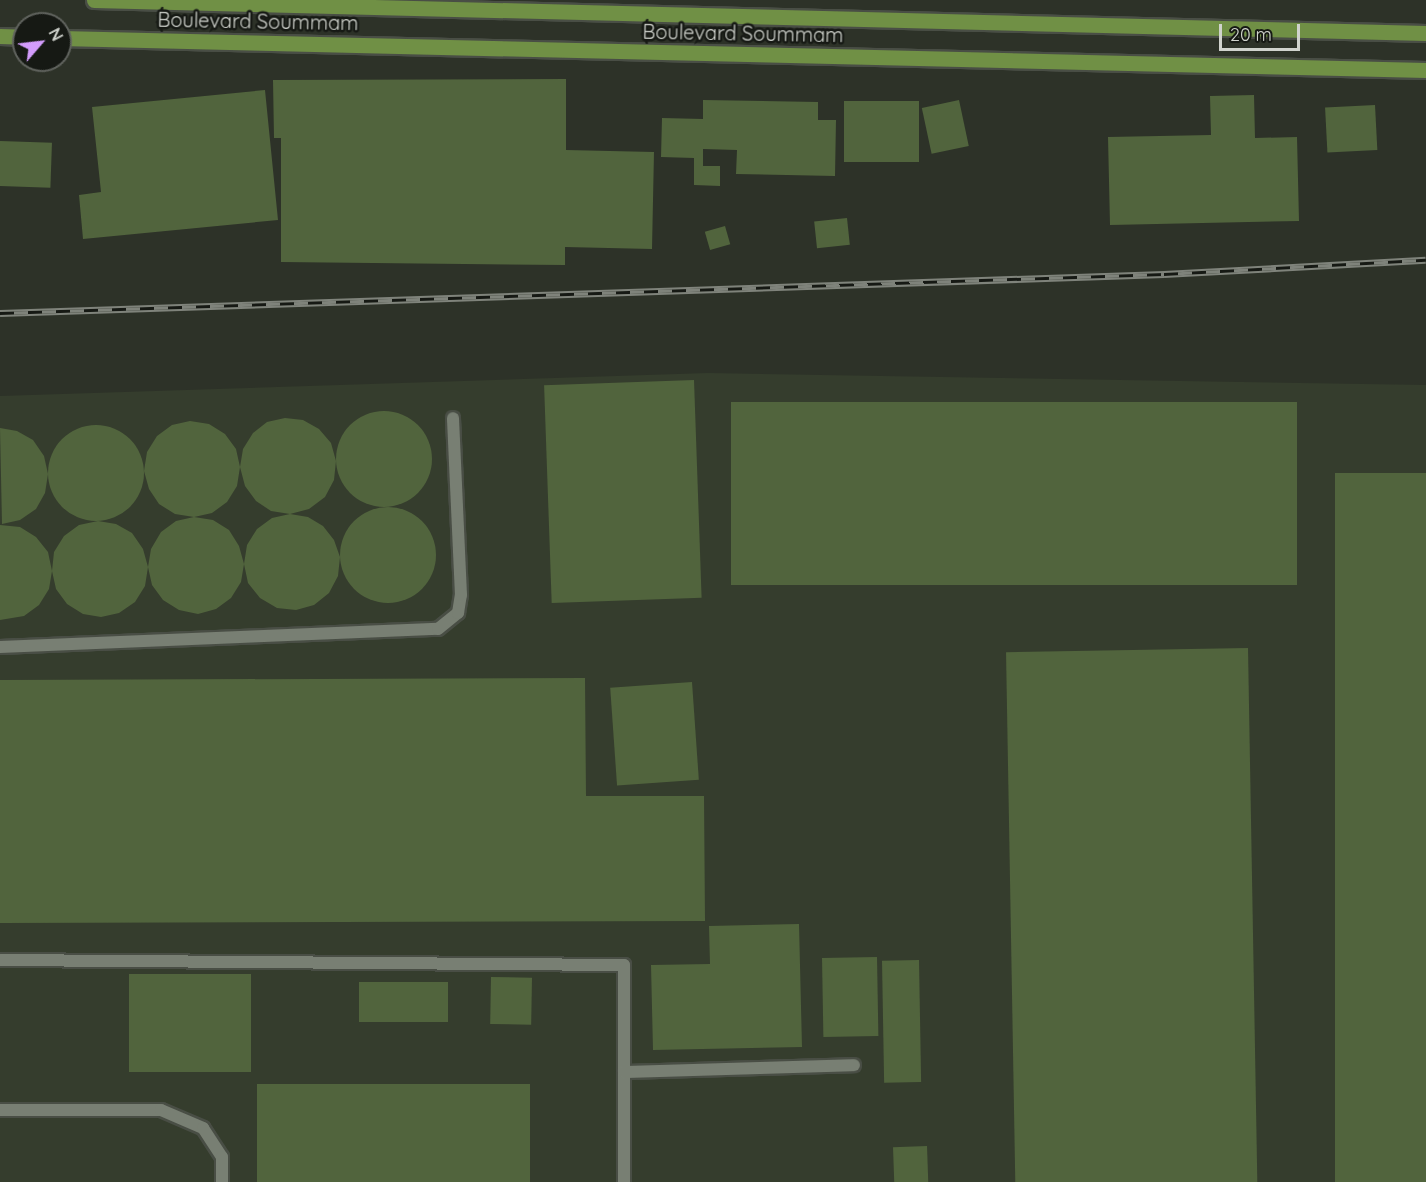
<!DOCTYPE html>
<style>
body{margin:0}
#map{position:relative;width:1426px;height:1182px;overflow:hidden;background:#2d3228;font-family:Quicksand,sans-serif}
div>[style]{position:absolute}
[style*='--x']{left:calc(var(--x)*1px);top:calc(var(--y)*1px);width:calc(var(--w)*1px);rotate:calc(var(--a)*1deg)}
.built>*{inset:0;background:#353d2d}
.building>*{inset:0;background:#51643d;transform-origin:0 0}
.round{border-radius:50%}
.roads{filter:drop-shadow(2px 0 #494e45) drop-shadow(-2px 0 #494e45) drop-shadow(0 2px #494e45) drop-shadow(0 -2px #494e45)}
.lane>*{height:12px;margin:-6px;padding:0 6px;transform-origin:6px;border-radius:6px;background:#787f73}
.primary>*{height:15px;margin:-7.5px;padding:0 7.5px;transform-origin:7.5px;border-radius:7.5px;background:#709045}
.rail>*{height:7px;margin-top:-3.5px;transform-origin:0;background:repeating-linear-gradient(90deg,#161914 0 14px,#7f837b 0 28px);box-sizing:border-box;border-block:2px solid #7f837b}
span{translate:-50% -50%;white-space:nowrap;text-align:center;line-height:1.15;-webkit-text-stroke:5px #161914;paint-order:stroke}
.street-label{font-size:20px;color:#d0d3cd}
.north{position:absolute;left:12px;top:12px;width:60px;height:60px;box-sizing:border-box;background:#161914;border:2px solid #60635e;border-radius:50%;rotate:62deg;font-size:16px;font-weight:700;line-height:24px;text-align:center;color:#d0d3cd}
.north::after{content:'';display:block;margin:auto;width:21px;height:27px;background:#d39cfc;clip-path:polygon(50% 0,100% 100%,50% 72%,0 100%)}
.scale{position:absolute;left:1219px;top:24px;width:81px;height:27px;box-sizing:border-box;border:3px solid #d0d3cd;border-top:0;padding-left:8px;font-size:18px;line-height:21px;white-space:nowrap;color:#d0d3cd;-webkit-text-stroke:4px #161914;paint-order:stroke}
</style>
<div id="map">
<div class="built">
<i style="clip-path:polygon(708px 373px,1426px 385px,1426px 1182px,0 1182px,0 396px)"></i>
</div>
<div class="building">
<i style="clip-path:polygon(566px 79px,566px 150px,654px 152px,652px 249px,565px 247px,565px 265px,281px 262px,281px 138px,274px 138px,273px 80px)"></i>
<i style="clip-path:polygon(265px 90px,278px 220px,83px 239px,79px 195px,101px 192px,92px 107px)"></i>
<i style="clip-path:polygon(1254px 95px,1255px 138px,1297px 137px,1299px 221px,1110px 225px,1108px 137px,1211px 135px,1210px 96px)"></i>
<i style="clip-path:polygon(703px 100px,818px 102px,818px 120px,836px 120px,835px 176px,736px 174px,737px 150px,703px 149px,703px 166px,720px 166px,720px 186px,694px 185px,694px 158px,661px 157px,662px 118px,703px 119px)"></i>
<i style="left:959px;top:100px;width:47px;height:38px;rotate:78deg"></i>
<i style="left:844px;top:101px;width:75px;height:61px"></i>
<i style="left:1375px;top:105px;width:45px;height:50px;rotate:87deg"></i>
<i style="left:0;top:141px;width:52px;height:45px;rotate:2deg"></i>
<i style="left:847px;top:218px;width:27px;height:33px;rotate:84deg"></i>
<i style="left:725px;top:226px;width:19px;height:21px;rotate:74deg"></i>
<i style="left:694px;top:380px;width:218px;height:150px;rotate:88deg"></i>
<i style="left:1297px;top:402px;width:183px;height:566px;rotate:90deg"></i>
<i class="round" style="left:336px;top:411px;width:96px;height:96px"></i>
<i style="clip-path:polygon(285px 418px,303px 420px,319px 429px,331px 443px,336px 461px,334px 480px,325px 497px,309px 509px,290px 514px,271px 511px,256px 501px,245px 486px,240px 467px,237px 486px,227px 502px,212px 513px,194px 517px,175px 514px,159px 504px,149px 489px,144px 471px,147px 452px,157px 436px,172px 425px,190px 421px,209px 424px,225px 434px,236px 449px,240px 467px,243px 449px,253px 433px,267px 422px)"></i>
<i class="round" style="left:48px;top:425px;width:96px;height:96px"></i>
<i style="clip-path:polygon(0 428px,17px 431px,33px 440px,44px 456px,48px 474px,45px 493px,36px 509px,20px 520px,2px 524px)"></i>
<i style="left:1335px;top:473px;width:91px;height:709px"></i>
<i class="round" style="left:340px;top:507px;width:96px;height:96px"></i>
<i style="clip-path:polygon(290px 514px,308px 517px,323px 526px,334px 540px,340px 557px,338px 576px,329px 593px,314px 605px,296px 610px,277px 608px,260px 598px,248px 583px,244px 564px,241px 582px,231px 598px,216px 609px,198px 614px,179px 610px,163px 600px,152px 585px,148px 567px,151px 549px,161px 532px,176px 521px,194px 517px,213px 520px,229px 530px,239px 546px,244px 564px,247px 545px,257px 529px,272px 518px)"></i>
<i style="clip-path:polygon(98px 521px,116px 524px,132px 533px,143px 549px,148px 567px,145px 586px,135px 602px,119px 613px,101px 617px,83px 614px,67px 604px,56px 589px,52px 571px,49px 589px,39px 605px,24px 616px,0 620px,0 525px,20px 527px,36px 537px,48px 552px,52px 571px,54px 552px,64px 536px,79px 525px)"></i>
<i style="left:1248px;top:648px;width:534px;height:242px;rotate:89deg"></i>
<i style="clip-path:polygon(585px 678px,586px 796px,704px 796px,705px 921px,0 923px,0 680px)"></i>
<i style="left:692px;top:682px;width:98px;height:82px;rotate:86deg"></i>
<i style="clip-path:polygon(799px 924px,802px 1047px,653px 1050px,651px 965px,710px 964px,709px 926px)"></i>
<i style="left:877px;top:957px;width:79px;height:55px;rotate:89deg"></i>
<i style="left:919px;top:960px;width:122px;height:37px;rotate:89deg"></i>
<i style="left:129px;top:974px;width:122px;height:98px"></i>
<i style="left:491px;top:977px;width:41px;height:47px;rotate:1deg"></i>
<i style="left:359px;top:982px;width:89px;height:40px"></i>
<i style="left:257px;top:1084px;width:273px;height:98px"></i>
<i style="left:927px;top:1146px;width:36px;height:34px;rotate:88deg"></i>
</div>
<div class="roads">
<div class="lane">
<i style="--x:0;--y:647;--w:438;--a:-2.4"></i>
<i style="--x:438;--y:629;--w:26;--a:-39"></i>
<i style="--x:458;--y:613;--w:18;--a:-81"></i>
<i style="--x:461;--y:595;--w:177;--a:-92.6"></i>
<i style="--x:0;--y:960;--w:624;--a:0.46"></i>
<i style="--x:624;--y:965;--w:217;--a:90"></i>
<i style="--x:624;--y:1072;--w:230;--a:-1.7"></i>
<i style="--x:0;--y:1110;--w:161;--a:0"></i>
<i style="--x:161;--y:1110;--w:46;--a:23.2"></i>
<i style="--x:203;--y:1128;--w:35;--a:57"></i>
<i style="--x:222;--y:1157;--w:25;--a:90"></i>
</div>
<div class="primary">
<i style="--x:94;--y:0;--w:1332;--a:1.42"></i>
<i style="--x:0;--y:36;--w:24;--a:2"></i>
<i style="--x:60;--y:38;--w:1366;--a:1.34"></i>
</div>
</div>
<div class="rail">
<i style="--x:0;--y:313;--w:1165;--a:-1.92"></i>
<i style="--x:1164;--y:274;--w:262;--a:-3.1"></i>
</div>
<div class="street-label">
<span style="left:258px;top:21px;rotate:1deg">Boulevard Soummam</span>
<span style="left:743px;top:33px;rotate:1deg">Boulevard Soummam</span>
</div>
<div class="north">N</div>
<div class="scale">20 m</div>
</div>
